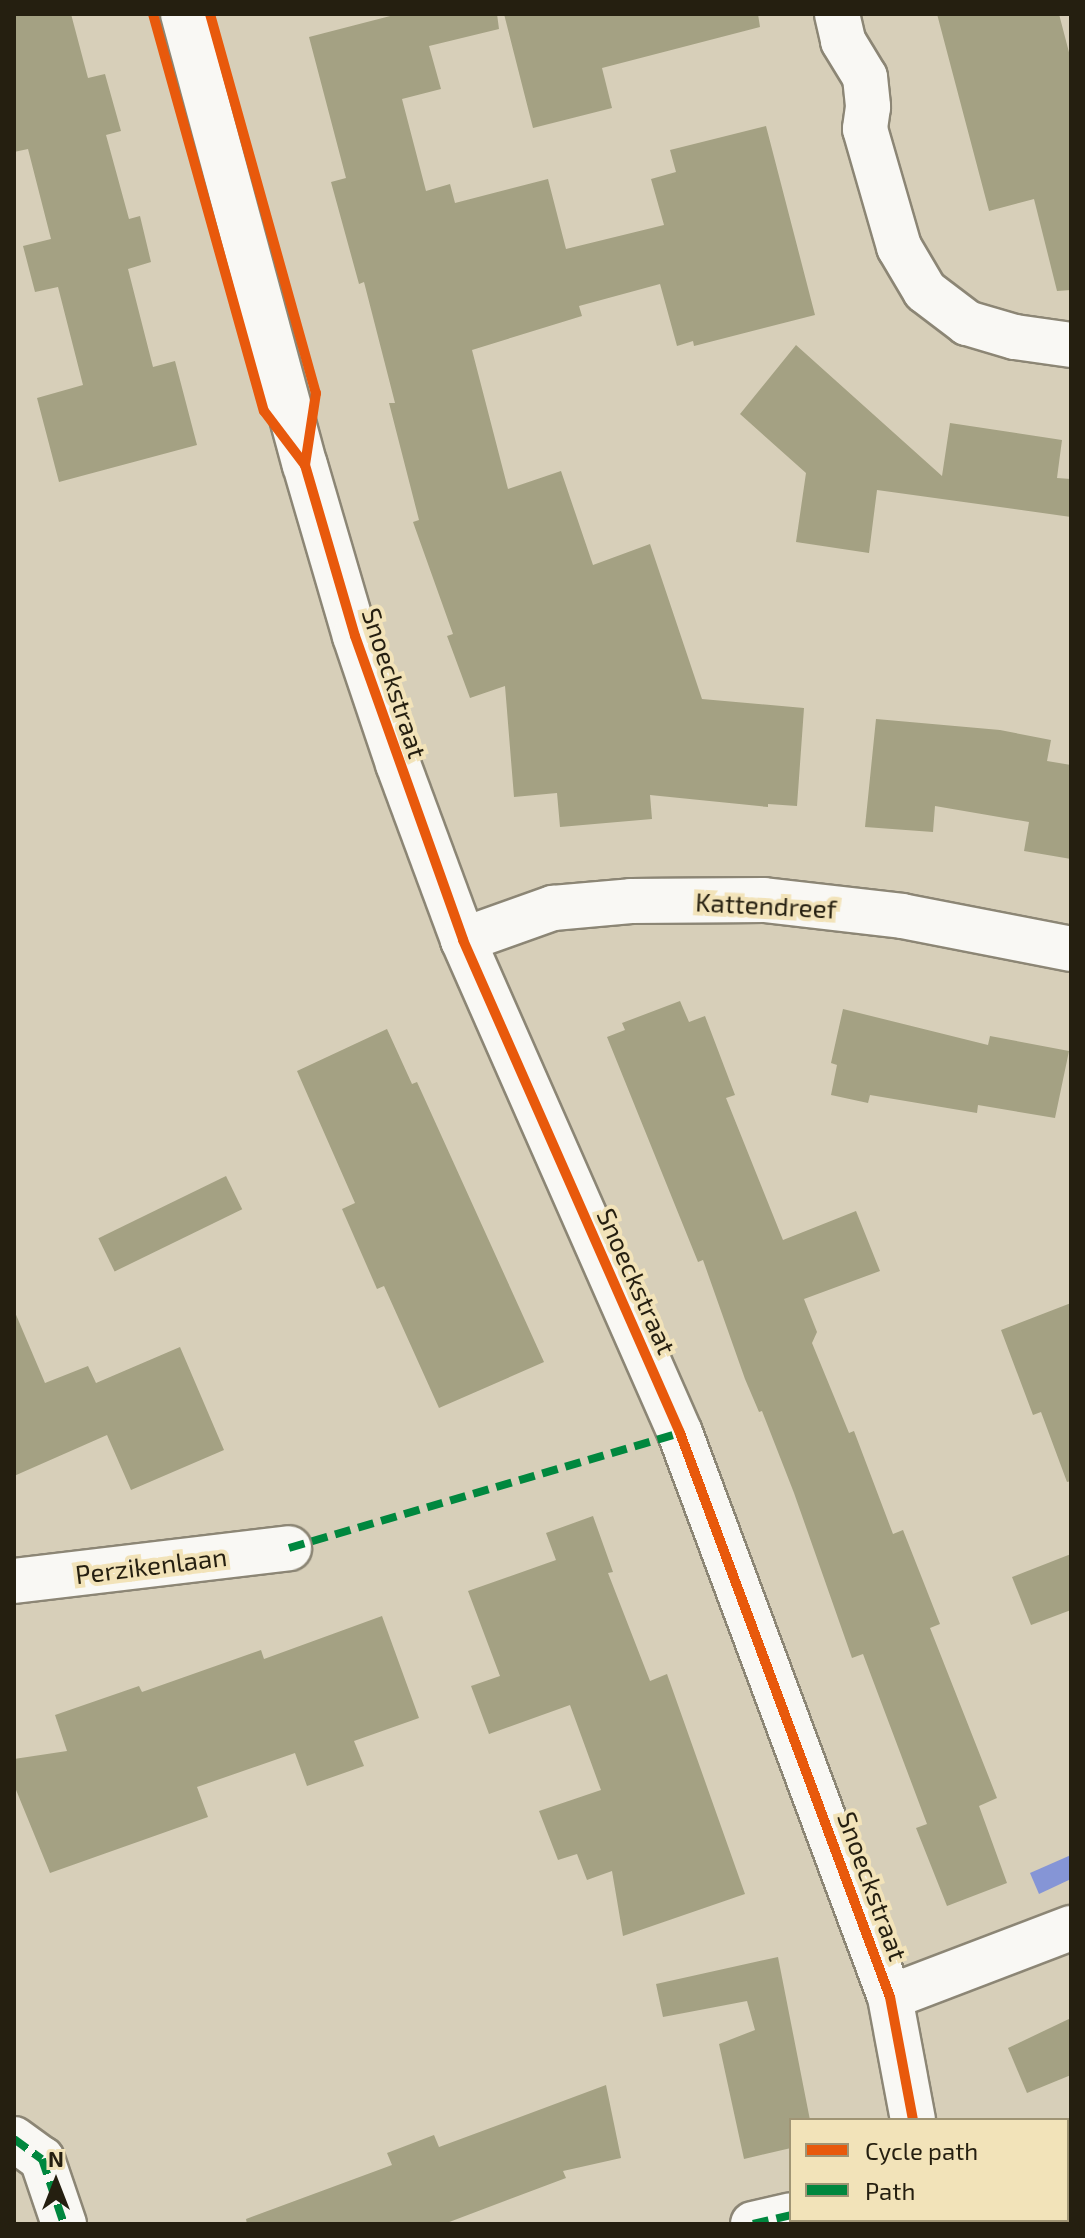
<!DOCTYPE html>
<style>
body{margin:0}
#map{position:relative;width:1085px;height:2238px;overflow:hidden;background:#d7cfb9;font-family:"Exo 2",sans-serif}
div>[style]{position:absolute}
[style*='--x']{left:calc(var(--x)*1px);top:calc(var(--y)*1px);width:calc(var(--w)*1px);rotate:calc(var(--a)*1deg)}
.water>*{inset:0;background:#8595d6}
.building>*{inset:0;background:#a4a183;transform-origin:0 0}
.roads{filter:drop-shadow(2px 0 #8c8675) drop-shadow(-2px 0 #8c8675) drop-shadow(0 2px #8c8675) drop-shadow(0 -2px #8c8675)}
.minor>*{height:44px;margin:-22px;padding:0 22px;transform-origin:22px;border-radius:22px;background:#f9f8f4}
.quiet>*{height:8px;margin-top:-4px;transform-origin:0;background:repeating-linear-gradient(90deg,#00873e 0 16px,transparent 0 24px)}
.cycleway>*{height:10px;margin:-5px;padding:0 5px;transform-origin:5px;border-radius:5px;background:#e8590c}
span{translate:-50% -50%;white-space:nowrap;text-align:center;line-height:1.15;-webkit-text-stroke:8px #f2e3b9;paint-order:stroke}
.street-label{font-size:26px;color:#251f10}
.frame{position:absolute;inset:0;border:16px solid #251f10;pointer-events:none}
.legend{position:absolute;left:789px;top:2118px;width:280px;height:104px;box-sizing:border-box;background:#f2e3b9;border:2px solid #a09575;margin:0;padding:10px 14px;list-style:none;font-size:24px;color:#251f10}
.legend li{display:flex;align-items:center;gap:16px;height:40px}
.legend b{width:40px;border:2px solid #a09575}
.north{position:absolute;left:16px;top:2142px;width:80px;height:80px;-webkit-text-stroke:6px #f2e3b9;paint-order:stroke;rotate:0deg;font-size:22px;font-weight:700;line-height:32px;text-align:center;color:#251f10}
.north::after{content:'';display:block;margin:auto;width:28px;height:36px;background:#251f10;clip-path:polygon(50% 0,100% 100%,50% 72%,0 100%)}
</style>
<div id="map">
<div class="water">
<i style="clip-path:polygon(1071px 1855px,1071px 1879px,1039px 1894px,1030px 1873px)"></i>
</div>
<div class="building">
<i style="clip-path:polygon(14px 14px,71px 14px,88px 78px,105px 74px,121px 131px,106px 135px,129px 219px,140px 216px,151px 262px,128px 269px,153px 367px,175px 361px,197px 445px,59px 482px,37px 398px,83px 385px,58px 287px,35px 292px,23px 246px,51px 239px,28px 149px,14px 152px)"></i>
<i style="clip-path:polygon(398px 14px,497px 14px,499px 29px,429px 46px,441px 89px,402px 99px,426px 191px,450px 184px,455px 203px,548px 179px,566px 249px,664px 225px,651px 179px,676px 172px,670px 150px,766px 126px,815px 315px,694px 346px,693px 341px,677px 346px,660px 284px,579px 306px,582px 316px,472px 350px,508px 489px,561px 471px,593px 565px,650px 544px,702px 699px,804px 708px,797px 806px,768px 804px,768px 807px,650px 795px,652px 819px,560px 827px,557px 793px,514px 797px,505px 686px,470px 698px,447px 636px,453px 634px,413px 522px,419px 520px,389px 403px,395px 403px,364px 282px,359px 284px,331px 182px,346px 178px,309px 37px)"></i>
<i style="clip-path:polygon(504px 14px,758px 14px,760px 27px,602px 68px,612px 108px,533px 128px)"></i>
<i style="clip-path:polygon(937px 14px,1059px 14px,1071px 60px,1071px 290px,1057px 291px,1034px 199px,989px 211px)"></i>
<i style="clip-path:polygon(796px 345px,942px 476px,950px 423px,1062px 440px,1057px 478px,1071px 479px,1071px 517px,877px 490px,869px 553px,796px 542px,806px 473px,740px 414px)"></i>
<i style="clip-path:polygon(876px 719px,1000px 730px,1051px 740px,1047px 761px,1071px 765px,1071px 859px,1024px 851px,1029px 822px,935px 806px,933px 832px,865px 827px)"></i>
<i style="clip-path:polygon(680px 1001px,689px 1022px,705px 1016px,735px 1095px,726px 1098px,783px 1240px,856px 1211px,880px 1271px,804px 1299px,817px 1332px,812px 1343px,849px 1433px,854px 1431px,893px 1534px,903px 1530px,940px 1624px,930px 1628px,997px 1798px,979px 1806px,1007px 1883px,947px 1906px,916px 1828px,927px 1824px,863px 1654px,852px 1658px,794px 1493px,762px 1411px,759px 1412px,745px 1379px,703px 1260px,698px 1262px,607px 1037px,625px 1030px,622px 1023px)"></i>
<i style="clip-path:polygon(843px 1009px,988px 1045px,990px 1036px,1069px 1051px,1055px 1118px,978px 1105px,977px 1113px,870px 1095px,868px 1103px,831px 1095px,837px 1065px,831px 1063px)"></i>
<i style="clip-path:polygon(387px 1029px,412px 1084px,417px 1082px,544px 1362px,439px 1408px,384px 1286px,377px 1289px,342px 1209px,355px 1203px,297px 1071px)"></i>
<i style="left:226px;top:1176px;width:37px;height:142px;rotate:64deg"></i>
<i style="clip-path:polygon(1071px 1303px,1071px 1481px,1067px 1482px,1041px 1412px,1033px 1415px,1001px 1330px)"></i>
<i style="clip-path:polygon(14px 1310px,45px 1383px,88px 1366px,96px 1383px,180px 1347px,224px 1450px,131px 1490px,107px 1435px,14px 1476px)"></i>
<i style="clip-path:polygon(593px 1516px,613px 1572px,608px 1573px,650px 1681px,667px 1674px,745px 1894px,623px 1936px,612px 1871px,587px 1880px,577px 1854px,558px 1860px,539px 1811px,601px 1790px,570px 1705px,489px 1734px,471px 1686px,500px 1676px,468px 1591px,556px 1560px,546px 1533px)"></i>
<i style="clip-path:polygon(1071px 1554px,1071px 1610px,1031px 1625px,1012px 1577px)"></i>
<i style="clip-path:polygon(382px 1616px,419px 1718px,354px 1741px,364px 1766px,307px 1786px,295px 1753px,197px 1787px,208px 1817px,50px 1873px,14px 1785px,14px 1759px,67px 1751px,55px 1715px,139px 1686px,142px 1692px,261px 1650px,264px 1659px)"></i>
<i style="clip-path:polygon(778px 1957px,810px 2120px,791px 2120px,791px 2148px,744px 2159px,719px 2044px,755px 2030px,747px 2001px,663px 2017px,656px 1984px)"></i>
<i style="clip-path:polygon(1071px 2018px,1071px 2075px,1027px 2093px,1008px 2048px)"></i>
<i style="clip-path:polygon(606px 2085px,621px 2158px,563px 2171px,566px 2178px,444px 2224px,247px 2224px,246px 2219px,392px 2165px,387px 2153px,434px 2135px,439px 2147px)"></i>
</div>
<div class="roads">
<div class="minor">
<i style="--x:183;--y:14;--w:467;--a:74.9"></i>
<i style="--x:305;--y:465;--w:178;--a:73.7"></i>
<i style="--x:355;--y:636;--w:135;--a:71.4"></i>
<i style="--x:398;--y:764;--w:188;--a:69.7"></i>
<i style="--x:463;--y:940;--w:539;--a:66.24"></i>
<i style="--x:680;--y:1433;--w:602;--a:69.58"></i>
<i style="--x:890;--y:1997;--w:125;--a:79.4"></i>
<i style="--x:837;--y:14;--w:28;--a:77"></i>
<i style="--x:843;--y:41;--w:42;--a:58.6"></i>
<i style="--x:865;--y:77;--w:30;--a:84"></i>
<i style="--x:868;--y:107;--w:22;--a:98"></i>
<i style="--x:865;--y:129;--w:123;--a:73.9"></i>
<i style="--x:899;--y:247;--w:51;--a:59.4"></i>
<i style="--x:925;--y:291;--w:53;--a:37.3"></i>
<i style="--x:967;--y:323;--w:50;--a:16.3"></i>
<i style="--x:1015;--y:337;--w:57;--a:8.1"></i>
<i style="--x:463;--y:940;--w:96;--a:-19.6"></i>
<i style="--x:553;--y:908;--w:78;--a:-5.1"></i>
<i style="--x:631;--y:901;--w:133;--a:-0.4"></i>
<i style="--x:764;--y:900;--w:139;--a:6.6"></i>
<i style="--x:902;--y:916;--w:172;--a:11"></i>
<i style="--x:14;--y:1581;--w:277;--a:-6.8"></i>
<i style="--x:890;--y:1997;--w:194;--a:-20.9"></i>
<i style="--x:14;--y:2139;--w:34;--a:36"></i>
<i style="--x:42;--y:2159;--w:69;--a:71.3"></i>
<i style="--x:934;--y:2220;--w:4;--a:76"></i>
<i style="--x:753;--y:2224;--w:39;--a:-13"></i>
</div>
</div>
<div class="quiet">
<i style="--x:289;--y:1548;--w:408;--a:-16.4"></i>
<i style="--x:14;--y:2139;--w:34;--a:36"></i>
<i style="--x:42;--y:2159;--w:69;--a:71.3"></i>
<i style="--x:753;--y:2224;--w:39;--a:-13"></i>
</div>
<div class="cycleway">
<i style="--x:153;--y:14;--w:412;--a:74.4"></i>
<i style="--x:264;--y:411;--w:68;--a:52.8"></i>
<i style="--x:305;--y:465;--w:178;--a:73.7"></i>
<i style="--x:355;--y:636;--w:323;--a:70.4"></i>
<i style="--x:463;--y:940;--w:539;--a:66.24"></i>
<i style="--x:680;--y:1433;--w:602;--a:69.58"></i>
<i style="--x:890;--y:1997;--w:125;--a:79.4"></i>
<i style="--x:210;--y:14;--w:394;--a:74.4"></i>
<i style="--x:316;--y:393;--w:73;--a:98.7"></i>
</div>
<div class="street-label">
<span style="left:395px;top:683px;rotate:72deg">Snoeckstraat</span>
<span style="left:766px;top:905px;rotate:3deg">Kattendreef</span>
<span style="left:637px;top:1281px;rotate:66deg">Snoeckstraat</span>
<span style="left:151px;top:1565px;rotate:-7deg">Perzikenlaan</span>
<span style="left:873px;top:1886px;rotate:70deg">Snoeckstraat</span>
</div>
<div class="frame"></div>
<ul class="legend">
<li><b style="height:10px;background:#e8590c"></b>Cycle path</li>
<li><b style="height:10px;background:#00873e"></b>Path</li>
</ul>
<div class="north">N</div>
</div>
